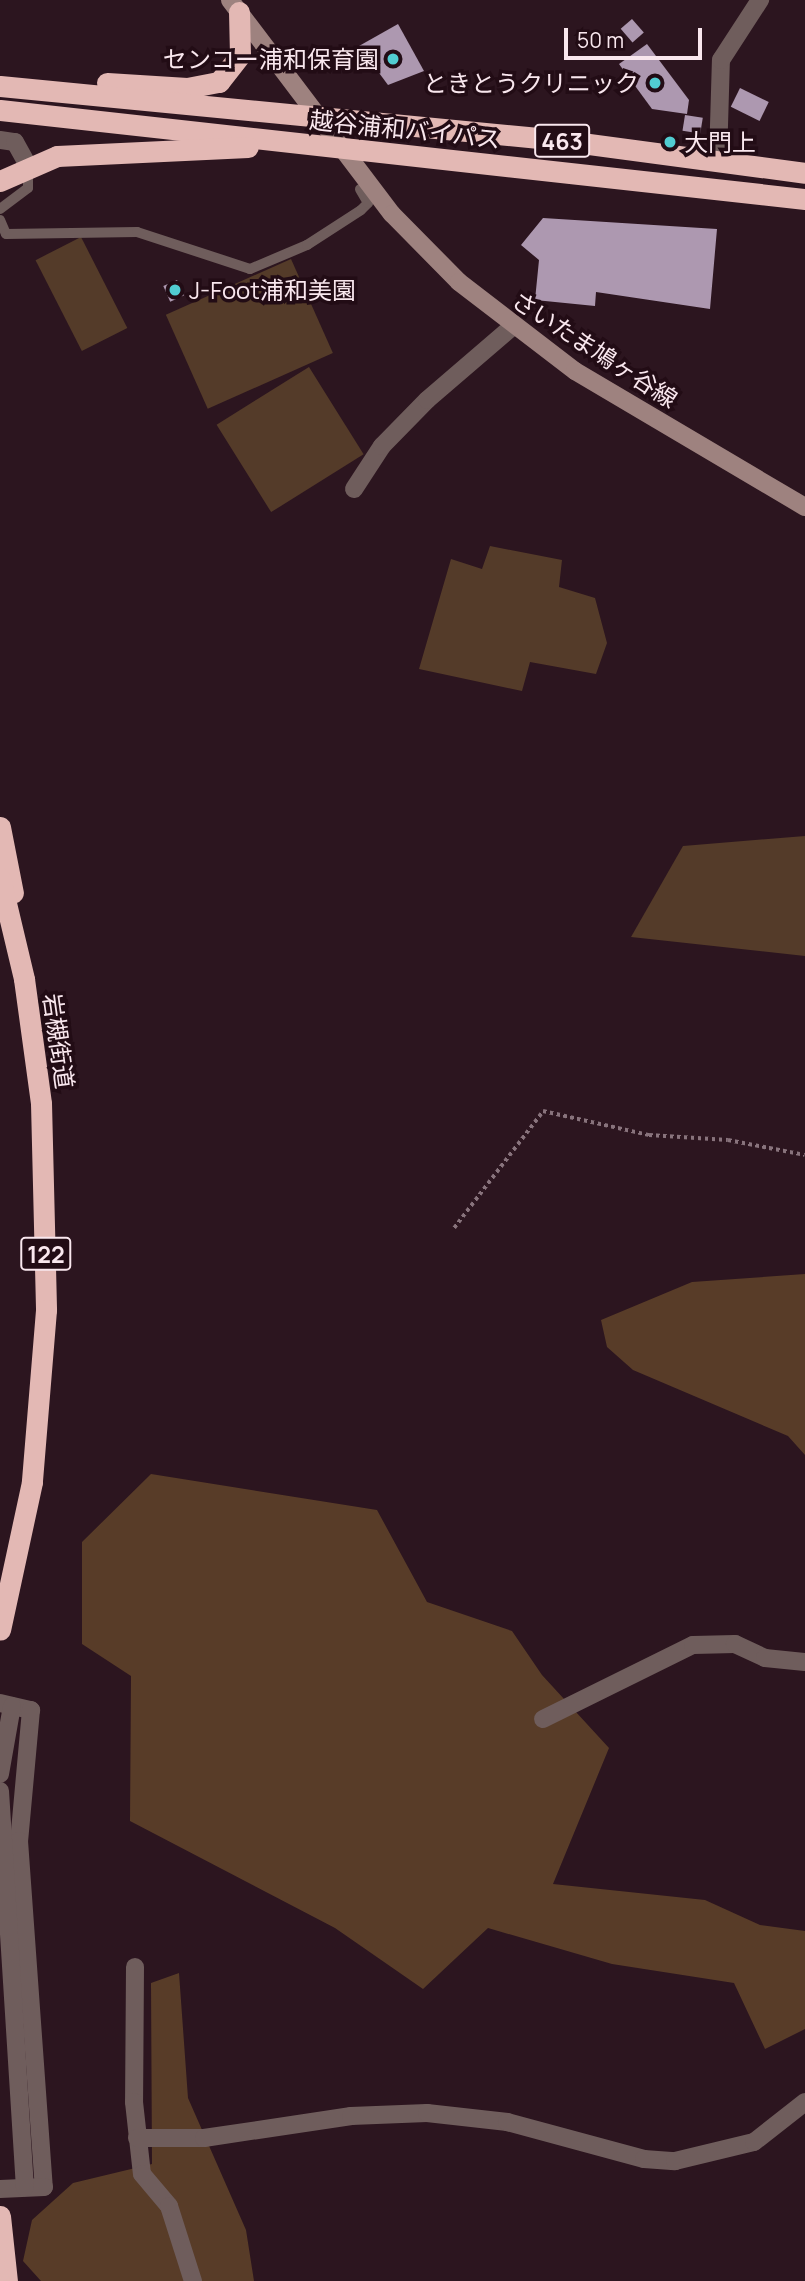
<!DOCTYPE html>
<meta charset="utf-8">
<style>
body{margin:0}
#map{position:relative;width:805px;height:2281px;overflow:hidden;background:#2c151f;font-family:Manrope,"Noto Sans JP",sans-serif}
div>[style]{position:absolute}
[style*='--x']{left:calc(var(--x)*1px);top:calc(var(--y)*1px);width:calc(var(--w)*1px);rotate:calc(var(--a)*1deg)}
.green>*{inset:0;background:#543b29;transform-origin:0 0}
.forest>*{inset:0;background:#583c28}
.building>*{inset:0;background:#ad98b0;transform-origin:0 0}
.path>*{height:3.5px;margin-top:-1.75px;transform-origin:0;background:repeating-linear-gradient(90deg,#88737c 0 3.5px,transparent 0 7px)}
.lane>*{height:10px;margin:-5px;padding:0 5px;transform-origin:5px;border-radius:5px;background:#6f5d5c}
.street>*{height:18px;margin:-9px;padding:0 9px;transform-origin:9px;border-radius:9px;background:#6f5d5c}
.secondary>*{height:18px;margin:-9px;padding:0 9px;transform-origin:9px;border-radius:9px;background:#9e827f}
.highway>*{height:21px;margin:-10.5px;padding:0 10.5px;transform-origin:10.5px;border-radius:10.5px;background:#e3b8b4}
.dots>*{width:19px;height:19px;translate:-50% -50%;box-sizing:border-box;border:4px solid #220c15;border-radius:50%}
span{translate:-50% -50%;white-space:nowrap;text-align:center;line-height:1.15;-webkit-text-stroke:7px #220c15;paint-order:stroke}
.shield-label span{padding:2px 5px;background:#220c15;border:2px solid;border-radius:5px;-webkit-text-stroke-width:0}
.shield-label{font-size:23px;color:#f9e7ee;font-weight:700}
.poi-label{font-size:24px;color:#f9e7ee}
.right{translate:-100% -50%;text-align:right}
.left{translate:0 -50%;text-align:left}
.street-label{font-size:24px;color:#f9e7ee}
.scale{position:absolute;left:564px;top:28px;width:138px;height:32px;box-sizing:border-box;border:4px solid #f9e7ee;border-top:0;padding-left:9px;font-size:21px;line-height:24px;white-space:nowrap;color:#f9e7ee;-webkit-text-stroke:5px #220c15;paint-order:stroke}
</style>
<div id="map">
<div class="green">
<i style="left:81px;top:237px;width:102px;height:51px;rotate:63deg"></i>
<i style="left:291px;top:259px;width:103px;height:137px;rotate:66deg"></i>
<i style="left:309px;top:367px;width:103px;height:109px;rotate:58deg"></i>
<i style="clip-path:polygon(490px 546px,562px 560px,559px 587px,595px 598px,607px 643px,596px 674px,530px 662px,522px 691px,419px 669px,451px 559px,482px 569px)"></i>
<i style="clip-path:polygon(805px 836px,805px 956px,631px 937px,683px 846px)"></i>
</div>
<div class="forest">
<i style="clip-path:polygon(805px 1274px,805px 1455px,788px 1436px,633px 1370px,607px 1347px,601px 1320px,692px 1282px)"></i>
<i style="clip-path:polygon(151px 1474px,377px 1510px,427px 1602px,512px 1631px,542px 1675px,609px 1748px,553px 1884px,705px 1900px,760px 1925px,805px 1931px,805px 2029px,765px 2049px,734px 1983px,612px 1964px,488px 1928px,423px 1989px,335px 1928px,130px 1821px,131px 1676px,82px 1644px,82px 1542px)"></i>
<i style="clip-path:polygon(179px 1973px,188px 2098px,246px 2230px,254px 2281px,41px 2281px,23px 2261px,32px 2220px,73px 2183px,152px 2164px,151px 1983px)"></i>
</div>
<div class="building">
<i style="left:632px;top:19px;width:18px;height:15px;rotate:49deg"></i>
<i style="clip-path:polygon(398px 24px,424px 71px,388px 85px,359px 46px)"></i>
<i style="clip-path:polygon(647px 44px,689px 100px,687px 114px,652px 109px,619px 64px)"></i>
<i style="left:740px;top:88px;width:32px;height:21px;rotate:26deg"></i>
<i style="left:685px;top:115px;width:18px;height:16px;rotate:9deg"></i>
<i style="clip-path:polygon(543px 218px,717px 229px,710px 309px,596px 292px,595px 306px,535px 300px,539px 260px,521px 245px)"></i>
<i style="left:177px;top:280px;width:17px;height:15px;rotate:66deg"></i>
</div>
<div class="path">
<i style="--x:454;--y:1228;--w:147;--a:-52.7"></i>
<i style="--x:543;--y:1111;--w:109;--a:12.8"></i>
<i style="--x:649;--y:1135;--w:79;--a:3.6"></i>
<i style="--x:728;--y:1140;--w:78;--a:11"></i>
</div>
<div class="lane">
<i style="--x:0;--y:209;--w:35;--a:-37"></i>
<i style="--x:28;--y:188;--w:21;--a:-90"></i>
<i style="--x:0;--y:220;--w:15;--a:67"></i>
<i style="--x:6;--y:234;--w:131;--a:-0.9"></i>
<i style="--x:137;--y:232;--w:119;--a:18.1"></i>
<i style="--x:250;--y:269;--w:62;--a:-22.8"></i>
<i style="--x:307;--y:245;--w:64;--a:-32.9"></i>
<i style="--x:361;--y:210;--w:10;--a:-45"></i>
<i style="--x:368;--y:203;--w:16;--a:-120"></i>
</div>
<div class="street">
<i style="--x:0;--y:140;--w:15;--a:8"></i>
<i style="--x:15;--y:142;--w:26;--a:61"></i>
<i style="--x:718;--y:159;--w:99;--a:-88.3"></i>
<i style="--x:721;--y:60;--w:72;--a:-57"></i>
<i style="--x:354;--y:489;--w:51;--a:-56.9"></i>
<i style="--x:382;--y:446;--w:64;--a:-45.6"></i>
<i style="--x:427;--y:400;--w:112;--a:-40.7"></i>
<i style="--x:0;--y:1703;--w:32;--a:13"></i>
<i style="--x:31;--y:1710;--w:132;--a:95.2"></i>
<i style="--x:19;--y:1841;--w:347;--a:85.9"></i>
<i style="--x:44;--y:2187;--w:44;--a:177.4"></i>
<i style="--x:543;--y:1719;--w:167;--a:-26.3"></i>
<i style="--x:693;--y:1645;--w:42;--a:-1.4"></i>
<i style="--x:735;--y:1644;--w:33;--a:25"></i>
<i style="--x:765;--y:1658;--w:40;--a:5.7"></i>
<i style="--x:0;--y:1774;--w:69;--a:-80"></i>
<i style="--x:0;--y:1791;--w:397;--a:86.4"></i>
<i style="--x:135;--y:1967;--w:135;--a:90.4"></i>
<i style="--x:134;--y:2102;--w:72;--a:83.7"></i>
<i style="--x:142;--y:2174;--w:42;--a:49.8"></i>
<i style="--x:169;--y:2206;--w:79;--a:72.3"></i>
<i style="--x:137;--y:2138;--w:67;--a:0"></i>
<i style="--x:204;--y:2138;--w:149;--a:-8.5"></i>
<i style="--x:351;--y:2116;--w:76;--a:-2.3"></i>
<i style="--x:427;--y:2113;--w:81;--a:6.4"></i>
<i style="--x:507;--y:2122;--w:142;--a:15.1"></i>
<i style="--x:644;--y:2159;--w:31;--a:4"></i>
<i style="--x:675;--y:2161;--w:81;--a:-13.5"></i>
<i style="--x:754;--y:2142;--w:65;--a:-38.1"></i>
</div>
<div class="secondary">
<i style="--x:230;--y:0;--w:268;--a:52.9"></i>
<i style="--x:392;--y:214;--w:95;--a:45.4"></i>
<i style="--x:459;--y:282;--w:146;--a:37.5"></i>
<i style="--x:575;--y:371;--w:267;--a:30.6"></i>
</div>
<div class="highway">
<i style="--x:107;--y:83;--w:80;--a:3.6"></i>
<i style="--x:187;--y:88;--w:33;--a:-11"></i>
<i style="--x:219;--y:82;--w:34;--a:-52"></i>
<i style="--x:240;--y:55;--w:43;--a:-91.3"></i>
<i style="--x:0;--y:86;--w:562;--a:5.52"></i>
<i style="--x:559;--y:140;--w:248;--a:7.6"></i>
<i style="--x:0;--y:110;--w:810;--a:6.31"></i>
<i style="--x:0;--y:181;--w:62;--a:-23.7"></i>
<i style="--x:57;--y:156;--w:191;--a:-2.7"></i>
<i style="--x:0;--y:827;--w:67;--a:78.9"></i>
<i style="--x:0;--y:878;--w:104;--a:76.6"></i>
<i style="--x:24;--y:979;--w:125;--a:82.2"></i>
<i style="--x:41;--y:1103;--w:207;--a:88.6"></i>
<i style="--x:46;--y:1310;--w:173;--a:94.7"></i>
<i style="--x:32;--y:1482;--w:151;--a:102.2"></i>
<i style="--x:0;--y:2216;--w:65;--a:83.9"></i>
</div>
<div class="dots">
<i style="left:393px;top:59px;background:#51ccd1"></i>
<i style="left:655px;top:83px;background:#51ccd1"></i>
<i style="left:670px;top:142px;background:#51ccd1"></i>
<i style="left:175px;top:290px;background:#51ccd1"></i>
</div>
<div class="shield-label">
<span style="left:562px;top:141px">463</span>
<span style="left:46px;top:1254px">122</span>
</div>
<div class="poi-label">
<span class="right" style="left:379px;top:59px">センコー浦和保育園</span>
<span class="right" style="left:639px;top:83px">ときとうクリニック</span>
<span class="left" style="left:684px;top:142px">大門上</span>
<span class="left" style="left:189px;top:290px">J-Foot浦和美園</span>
</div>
<div class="street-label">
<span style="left:405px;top:129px;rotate:6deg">越谷浦和バイパス</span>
<span style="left:595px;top:349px;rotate:33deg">さいたま鳩ヶ谷線</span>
<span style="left:59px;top:1041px;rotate:82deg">岩槻街道</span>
</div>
<div class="scale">50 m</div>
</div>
